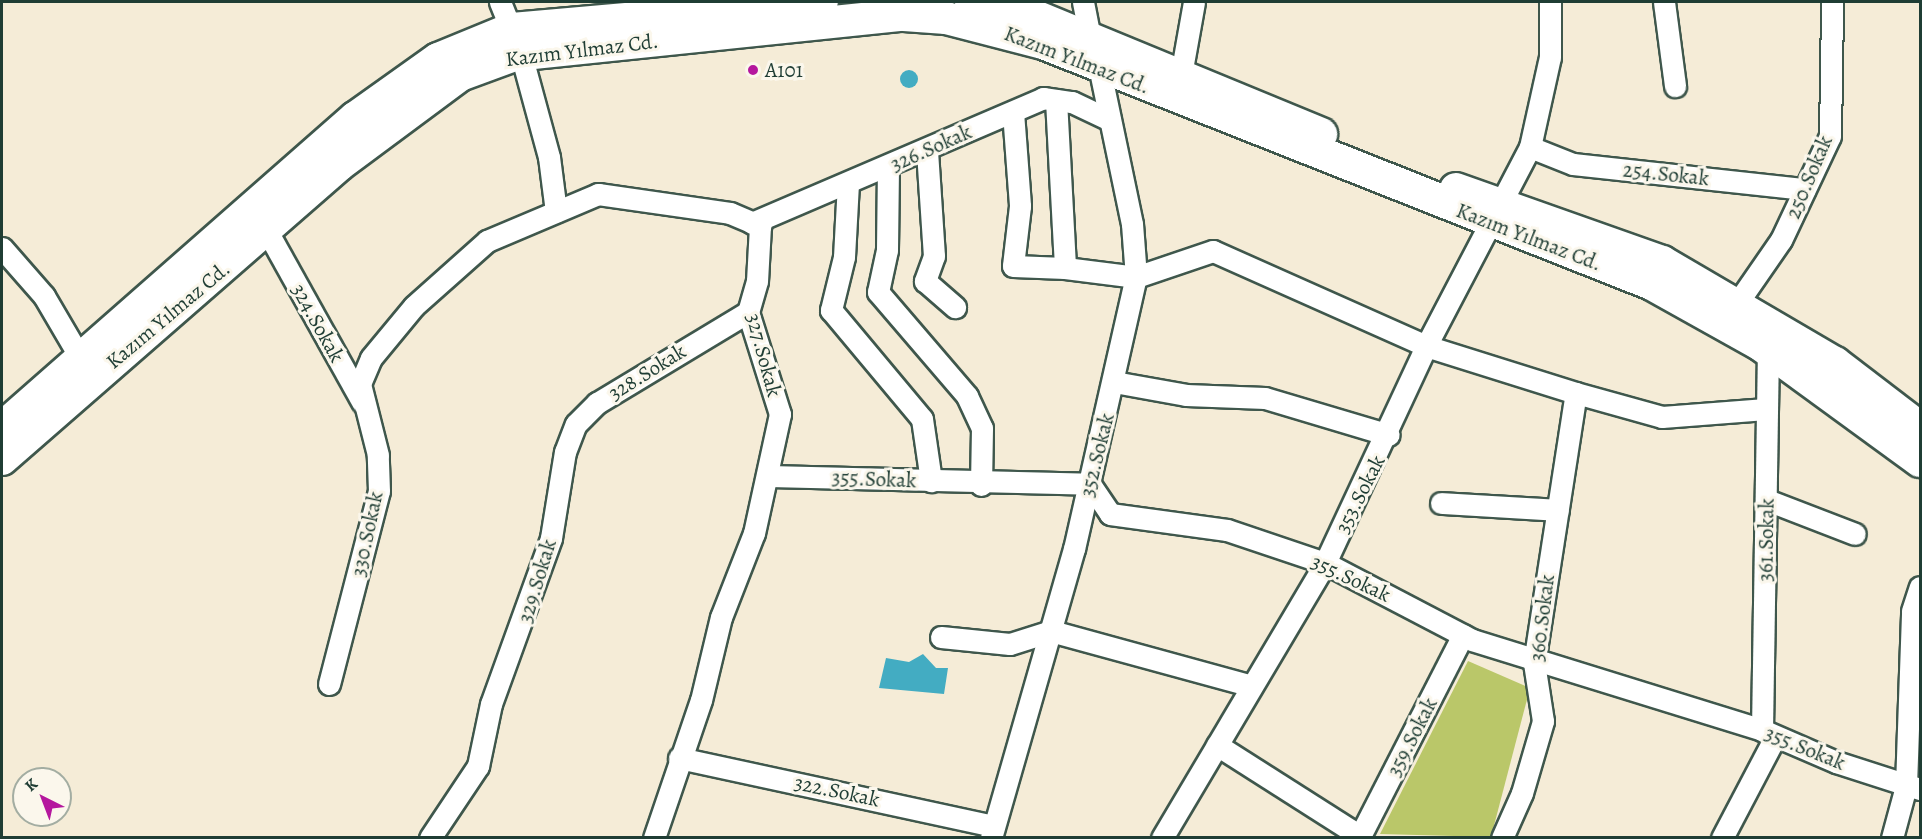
<!DOCTYPE html>
<meta charset="utf-8">
<style>
body{margin:0}
#map{position:relative;width:1922px;height:839px;overflow:hidden;background:#f5ecd7;font-family:Alegreya,serif}
div>[style]{position:absolute}
[style*='--x']{left:calc(var(--x)*1px);top:calc(var(--y)*1px);width:calc(var(--w)*1px);rotate:calc(var(--a)*1deg)}
.green>*{inset:0;background:#bac769}
.water>*{inset:0;background:#43acc2}
.round{border-radius:50%}
.roads{filter:drop-shadow(2px 0 #3f574c) drop-shadow(-2px 0 #3f574c) drop-shadow(0 2px #3f574c) drop-shadow(0 -2px #3f574c)}
.minor>*{height:21px;margin:-10.5px;padding:0 10.5px;transform-origin:10.5px;border-radius:10.5px;background:#fff}
.highway>*{height:32px;margin:-16px;padding:0 16px;transform-origin:16px;border-radius:16px;background:#fff}
.dots>*{width:16px;height:16px;translate:-50% -50%;box-sizing:border-box;border:3px solid #fbf7ec;border-radius:50%}
span{translate:-50% -50%;white-space:nowrap;text-align:center;line-height:1.15;-webkit-text-stroke:6px #fbf7ec;paint-order:stroke}
.street-label{font-size:21px;color:#1f3d34}
.poi-label{font-size:21px;color:#1f3d34}
.left{translate:0 -50%;text-align:left}
.frame{position:absolute;inset:0;border:3px solid #1f3d34;pointer-events:none}
.north{position:absolute;left:12px;top:767px;width:60px;height:60px;box-sizing:border-box;background:#fbf7ec;border:2px solid #a3ada2;border-radius:50%;rotate:318deg;font-size:16px;font-weight:700;line-height:24px;text-align:center;color:#1f3d34}
.north::after{content:'';display:block;margin:auto;width:21px;height:27px;background:#b5179e;clip-path:polygon(50% 0,100% 100%,50% 72%,0 100%)}
</style>
<div id="map">
<div class="green">
<i style="clip-path:polygon(1468px 661px,1530px 688px,1491px 837px,1380px 834px)"></i>
</div>
<div class="water">
<i class="round" style="left:900px;top:70px;width:18px;height:18px"></i>
<i style="clip-path:polygon(923px 654px,936px 668px,948px 668px,944px 694px,879px 688px,886px 658px,909px 662px)"></i>
</div>
<div class="roads">
<div class="minor">
<i style="--x:500;--y:2;--w:29;--a:68"></i>
<i style="--x:1083;--y:2;--w:37;--a:79"></i>
<i style="--x:1664;--y:2;--w:85;--a:82.5"></i>
<i style="--x:521;--y:54;--w:107;--a:74.8"></i>
<i style="--x:549;--y:157;--w:55;--a:82.7"></i>
<i style="--x:1181;--y:75;--w:74;--a:-79.9"></i>
<i style="--x:1056;--y:100;--w:168;--a:86.9"></i>
<i style="--x:1065;--y:268;--w:72;--a:7.2"></i>
<i style="--x:1136;--y:277;--w:81;--a:-18.7"></i>
<i style="--x:1213;--y:251;--w:233;--a:24"></i>
<i style="--x:1426;--y:346;--w:157;--a:17.4"></i>
<i style="--x:1576;--y:393;--w:89;--a:15.6"></i>
<i style="--x:1662;--y:417;--w:104;--a:-4.4"></i>
<i style="--x:1013;--y:112;--w:94;--a:85.7"></i>
<i style="--x:1020;--y:206;--w:60;--a:96.7"></i>
<i style="--x:1013;--y:266;--w:52;--a:2.2"></i>
<i style="--x:1530;--y:147;--w:46;--a:21.6"></i>
<i style="--x:1573;--y:164;--w:233;--a:6.2"></i>
<i style="--x:927;--y:151;--w:105;--a:86.2"></i>
<i style="--x:934;--y:256;--w:27;--a:110"></i>
<i style="--x:925;--y:281;--w:40;--a:41"></i>
<i style="--x:888;--y:167;--w:83;--a:90.7"></i>
<i style="--x:887;--y:250;--w:43;--a:102.1"></i>
<i style="--x:878;--y:292;--w:137;--a:49.4"></i>
<i style="--x:967;--y:396;--w:35;--a:65"></i>
<i style="--x:982;--y:428;--w:57;--a:91"></i>
<i style="--x:848;--y:183;--w:74;--a:93.1"></i>
<i style="--x:844;--y:257;--w:55;--a:103.8"></i>
<i style="--x:831;--y:310;--w:142;--a:50.1"></i>
<i style="--x:922;--y:419;--w:63;--a:81.7"></i>
<i style="--x:752;--y:223;--w:317;--a:-23.2"></i>
<i style="--x:1043;--y:98;--w:29;--a:8"></i>
<i style="--x:1072;--y:102;--w:42;--a:25.3"></i>
<i style="--x:267;--y:231;--w:196;--a:60.9"></i>
<i style="--x:2;--y:248;--w:64;--a:48.8"></i>
<i style="--x:44;--y:296;--w:73;--a:59.6"></i>
<i style="--x:1738;--y:302;--w:75;--a:-55.3"></i>
<i style="--x:1781;--y:240;--w:115;--a:-64.8"></i>
<i style="--x:1830;--y:136;--w:134;--a:-89.1"></i>
<i style="--x:1114;--y:382;--w:73;--a:10.2"></i>
<i style="--x:1186;--y:395;--w:79;--a:2.2"></i>
<i style="--x:1265;--y:398;--w:129;--a:16.6"></i>
<i style="--x:769;--y:476;--w:321;--a:1.4"></i>
<i style="--x:1090;--y:484;--w:36;--a:56"></i>
<i style="--x:1110;--y:514;--w:118;--a:7.8"></i>
<i style="--x:1227;--y:530;--w:103;--a:18.6"></i>
<i style="--x:1325;--y:563;--w:166;--a:27.6"></i>
<i style="--x:1472;--y:640;--w:304;--a:17.2"></i>
<i style="--x:1762;--y:730;--w:81;--a:23.4"></i>
<i style="--x:1836;--y:762;--w:88;--a:17.8"></i>
<i style="--x:1767;--y:500;--w:94;--a:21.1"></i>
<i style="--x:1441;--y:503;--w:117;--a:3.4"></i>
<i style="--x:941;--y:637;--w:69;--a:5.8"></i>
<i style="--x:1010;--y:644;--w:43;--a:-17.6"></i>
<i style="--x:1051;--y:631;--w:208;--a:15.3"></i>
<i style="--x:329;--y:684;--w:199;--a:-75.5"></i>
<i style="--x:379;--y:491;--w:36;--a:-92"></i>
<i style="--x:378;--y:455;--w:73;--a:-104.2"></i>
<i style="--x:360;--y:384;--w:28;--a:-67"></i>
<i style="--x:371;--y:358;--w:67;--a:-50.4"></i>
<i style="--x:414;--y:306;--w:98;--a:-41.7"></i>
<i style="--x:487;--y:241;--w:121;--a:-22.9"></i>
<i style="--x:598;--y:194;--w:133;--a:8.2"></i>
<i style="--x:730;--y:213;--w:33;--a:23"></i>
<i style="--x:760;--y:226;--w:55;--a:93.1"></i>
<i style="--x:757;--y:281;--w:32;--a:106"></i>
<i style="--x:748;--y:312;--w:107;--a:72.6"></i>
<i style="--x:780;--y:414;--w:122;--a:102.3"></i>
<i style="--x:754;--y:533;--w:90;--a:111.4"></i>
<i style="--x:721;--y:617;--w:85;--a:103.5"></i>
<i style="--x:701;--y:700;--w:146;--a:108.8"></i>
<i style="--x:1762;--y:730;--w:380;--a:-89.1"></i>
<i style="--x:1217;--y:745;--w:169;--a:32.5"></i>
<i style="--x:679;--y:758;--w:322;--a:12.2"></i>
<i style="--x:430;--y:838;--w:87;--a:-56.3"></i>
<i style="--x:478;--y:766;--w:63;--a:-78.2"></i>
<i style="--x:491;--y:704;--w:177;--a:-70.1"></i>
<i style="--x:551;--y:538;--w:87;--a:-80.8"></i>
<i style="--x:565;--y:452;--w:30;--a:-69"></i>
<i style="--x:576;--y:424;--w:30;--a:-45"></i>
<i style="--x:597;--y:403;--w:176;--a:-31.1"></i>
<i style="--x:991;--y:838;--w:301;--a:-74"></i>
<i style="--x:1074;--y:549;--w:279;--a:-77.2"></i>
<i style="--x:1136;--y:277;--w:53;--a:-94.3"></i>
<i style="--x:1132;--y:224;--w:161;--a:-101.8"></i>
<i style="--x:1162;--y:838;--w:320;--a:-59.3"></i>
<i style="--x:1325;--y:563;--w:239;--a:-65"></i>
<i style="--x:1426;--y:346;--w:225;--a:-62.4"></i>
<i style="--x:1530;--y:147;--w:92;--a:-77.5"></i>
<i style="--x:1550;--y:57;--w:55;--a:-90"></i>
<i style="--x:1359;--y:838;--w:228;--a:-62.9"></i>
<i style="--x:1502;--y:838;--w:49;--a:-66"></i>
<i style="--x:1522;--y:793;--w:75;--a:-73.7"></i>
<i style="--x:1543;--y:721;--w:59;--a:-98.8"></i>
<i style="--x:1534;--y:663;--w:273;--a:-81.2"></i>
<i style="--x:1722;--y:838;--w:114;--a:-62.3"></i>
<i style="--x:1892;--y:838;--w:54;--a:-74.9"></i>
<i style="--x:1906;--y:786;--w:175;--a:-88"></i>
<i style="--x:1912;--y:611;--w:25;--a:-72"></i>
</div>
<div class="highway">
<i style="--x:971;--y:2;--w:60;--a:11.5"></i>
<i style="--x:1030;--y:14;--w:315;--a:22.4"></i>
<i style="--x:1456;--y:189;--w:219;--a:19.5"></i>
<i style="--x:1662;--y:262;--w:200;--a:30.3"></i>
<i style="--x:1835;--y:363;--w:107;--a:37.4"></i>
<i style="--x:2;--y:428;--w:470;--a:-41.3"></i>
<i style="--x:355;--y:118;--w:102;--a:-35.4"></i>
<i style="--x:438;--y:59;--w:79;--a:-22.3"></i>
<i style="--x:511;--y:29;--w:312;--a:-5"></i>
<i style="--x:2;--y:459;--w:447;--a:-41.1"></i>
<i style="--x:339;--y:165;--w:151;--a:-36.6"></i>
<i style="--x:460;--y:75;--w:58;--a:-20.3"></i>
<i style="--x:514;--y:55;--w:392;--a:-5.9"></i>
<i style="--x:904;--y:15;--w:42;--a:4.1"></i>
<i style="--x:946;--y:18;--w:100;--a:14.5"></i>
<i style="--x:1043;--y:43;--w:655;--a:21.59"></i>
<i style="--x:1652;--y:284;--w:125;--a:29.2"></i>
<i style="--x:1761;--y:345;--w:197;--a:36.1"></i>
</div>
</div>
<div class="dots">
<i style="left:753px;top:70px;background:#b5179e"></i>
</div>
<div class="street-label">
<span style="left:582px;top:50px;rotate:-7deg">Kazım Yılmaz Cd.</span>
<span style="left:1077px;top:60px;rotate:21deg">Kazım Yılmaz Cd.</span>
<span style="left:931px;top:148px;rotate:-24deg">326.Sokak</span>
<span style="left:1666px;top:174px;rotate:6deg">254.Sokak</span>
<span style="left:1809px;top:177px;rotate:-67deg">250.Sokak</span>
<span style="left:1529px;top:237px;rotate:21deg">Kazım Yılmaz Cd.</span>
<span style="left:168px;top:315px;rotate:-40deg">Kazım Yılmaz Cd.</span>
<span style="left:318px;top:323px;rotate:61deg">324.Sokak</span>
<span style="left:764px;top:355px;rotate:75deg">327.Sokak</span>
<span style="left:647px;top:372px;rotate:-32deg">328.Sokak</span>
<span style="left:1097px;top:455px;rotate:-76deg">352.Sokak</span>
<span style="left:874px;top:479px;rotate:2deg">355.Sokak</span>
<span style="left:1360px;top:494px;rotate:-63deg">353.Sokak</span>
<span style="left:367px;top:534px;rotate:-78deg">330.Sokak</span>
<span style="left:1766px;top:540px;rotate:-89deg">361.Sokak</span>
<span style="left:1351px;top:578px;rotate:25deg">355.Sokak</span>
<span style="left:537px;top:581px;rotate:-73deg">329.Sokak</span>
<span style="left:1542px;top:618px;rotate:-83deg">360.Sokak</span>
<span style="left:1412px;top:737px;rotate:-63deg">359.Sokak</span>
<span style="left:1805px;top:748px;rotate:22deg">355.Sokak</span>
<span style="left:837px;top:791px;rotate:12deg">322.Sokak</span>
</div>
<div class="poi-label">
<span class="left" style="left:765px;top:70px">A101</span>
</div>
<div class="frame"></div>
<div class="north">K</div>
</div>
